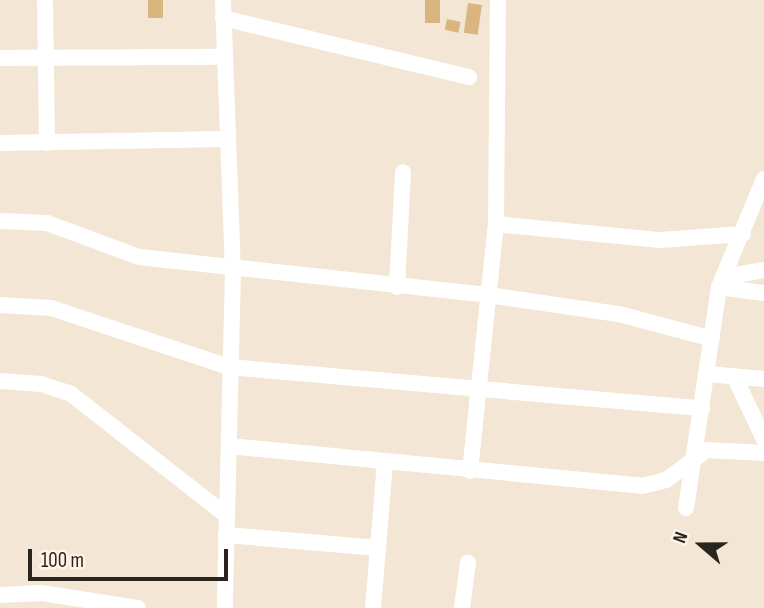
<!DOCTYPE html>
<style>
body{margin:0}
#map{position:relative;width:764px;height:608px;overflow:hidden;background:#f4e6d4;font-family:"Sofia Sans Condensed",sans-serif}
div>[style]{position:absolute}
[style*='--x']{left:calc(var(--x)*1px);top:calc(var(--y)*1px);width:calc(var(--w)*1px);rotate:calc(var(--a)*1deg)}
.building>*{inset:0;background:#dbb580;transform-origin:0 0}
.minor>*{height:16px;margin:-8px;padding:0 8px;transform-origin:8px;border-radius:8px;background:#fff}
span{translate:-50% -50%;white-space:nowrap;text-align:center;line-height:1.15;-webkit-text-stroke:5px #fff4e5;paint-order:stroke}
.north{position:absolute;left:666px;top:510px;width:70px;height:70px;-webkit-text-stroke:5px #fff4e5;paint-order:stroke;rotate:290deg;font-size:19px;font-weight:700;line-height:28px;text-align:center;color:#29241d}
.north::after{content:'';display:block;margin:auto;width:24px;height:32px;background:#29241d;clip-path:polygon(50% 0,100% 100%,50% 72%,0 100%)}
.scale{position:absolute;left:28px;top:549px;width:200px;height:32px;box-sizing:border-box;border:4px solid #29241d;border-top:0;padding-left:9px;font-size:21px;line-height:24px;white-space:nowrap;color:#29241d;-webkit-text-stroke:5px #fff4e5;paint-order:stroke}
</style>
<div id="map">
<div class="building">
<i style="left:148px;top:0;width:15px;height:18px"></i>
<i style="left:425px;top:0;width:15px;height:23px"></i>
<i style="left:468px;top:3px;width:14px;height:30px;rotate:8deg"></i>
<i style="left:447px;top:19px;width:14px;height:11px;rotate:12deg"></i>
</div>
<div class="minor">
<i style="--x:45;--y:0;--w:143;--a:89.2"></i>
<i style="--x:223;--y:0;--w:271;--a:87.9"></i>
<i style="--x:233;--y:271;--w:337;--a:91.4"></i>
<i style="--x:223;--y:18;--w:253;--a:13.5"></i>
<i style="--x:0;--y:58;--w:222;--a:-0.3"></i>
<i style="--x:0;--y:143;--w:225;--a:-1"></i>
<i style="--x:0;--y:221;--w:47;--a:2.4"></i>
<i style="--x:47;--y:223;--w:98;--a:20.3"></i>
<i style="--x:139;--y:257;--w:351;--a:6.2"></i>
<i style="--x:488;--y:295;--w:132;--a:8.3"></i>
<i style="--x:619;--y:314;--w:96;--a:15"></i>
<i style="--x:496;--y:224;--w:165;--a:5.6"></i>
<i style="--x:660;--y:240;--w:83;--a:-4.1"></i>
<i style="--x:724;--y:277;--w:41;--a:-9.9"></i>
<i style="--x:397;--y:287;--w:115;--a:-87"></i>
<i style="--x:719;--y:287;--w:117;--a:-67.4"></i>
<i style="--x:0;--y:305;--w:51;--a:3.4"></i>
<i style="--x:51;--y:308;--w:188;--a:18.3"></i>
<i style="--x:229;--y:367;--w:475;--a:5"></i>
<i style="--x:708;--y:374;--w:56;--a:5.1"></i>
<i style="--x:734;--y:376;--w:70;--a:64.5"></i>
<i style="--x:0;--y:381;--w:41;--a:4.2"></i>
<i style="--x:41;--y:384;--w:32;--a:18"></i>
<i style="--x:71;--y:394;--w:197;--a:38"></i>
<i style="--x:229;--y:446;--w:415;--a:5.5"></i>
<i style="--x:642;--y:486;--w:25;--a:-14"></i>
<i style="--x:666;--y:480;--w:51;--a:-36.2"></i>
<i style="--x:707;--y:450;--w:57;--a:3"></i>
<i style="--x:470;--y:471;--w:248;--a:-84"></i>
<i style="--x:496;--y:224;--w:224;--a:-89.5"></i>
<i style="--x:686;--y:508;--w:223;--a:-81.5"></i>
<i style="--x:719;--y:287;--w:45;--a:7.6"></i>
<i style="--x:226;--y:535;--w:153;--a:4.9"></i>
<i style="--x:0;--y:595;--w:41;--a:-2.8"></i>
<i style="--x:41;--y:593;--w:98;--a:8.8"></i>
<i style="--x:373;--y:608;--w:145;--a:-85.3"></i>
<i style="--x:462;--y:608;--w:46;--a:-82.6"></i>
</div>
<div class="north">N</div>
<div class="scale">100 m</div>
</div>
